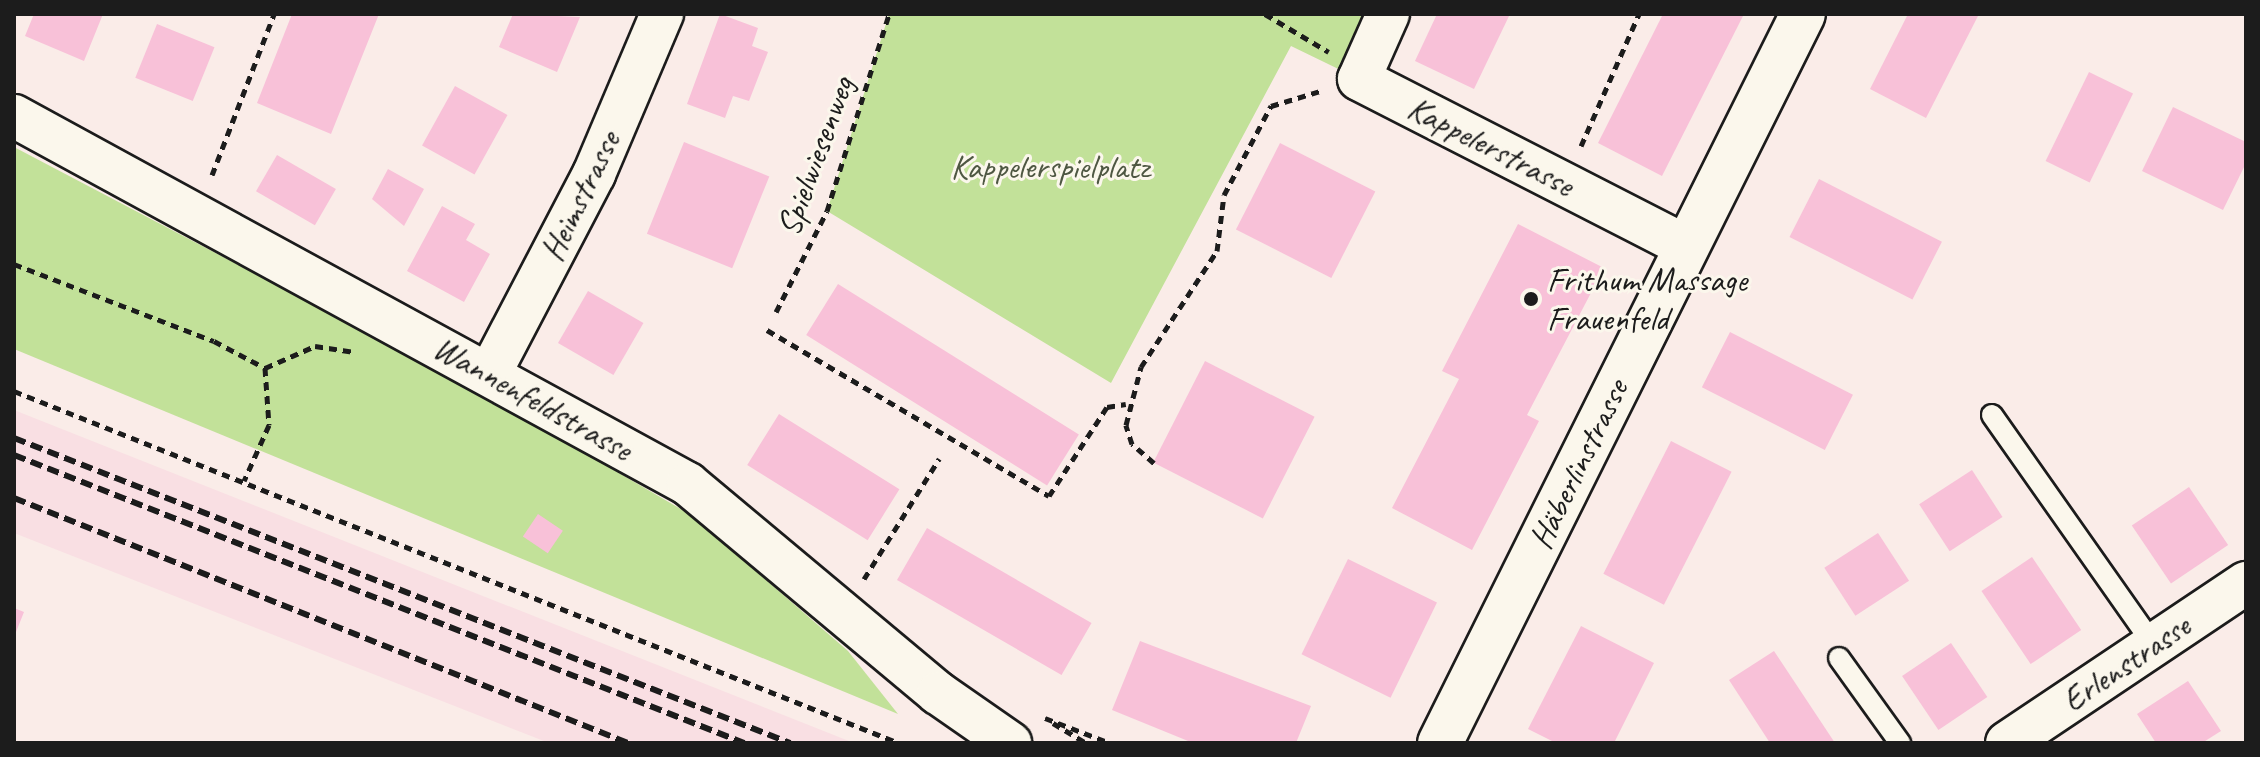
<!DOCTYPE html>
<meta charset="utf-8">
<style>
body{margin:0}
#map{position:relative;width:2260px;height:757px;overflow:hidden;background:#faece8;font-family:Caveat,sans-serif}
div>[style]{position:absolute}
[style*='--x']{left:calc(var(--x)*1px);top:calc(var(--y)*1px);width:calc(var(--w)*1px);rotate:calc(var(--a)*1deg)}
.built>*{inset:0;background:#f9dfe3}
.green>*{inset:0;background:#c2e199}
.building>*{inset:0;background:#f8c1d8;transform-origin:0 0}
.path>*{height:5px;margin-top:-2.5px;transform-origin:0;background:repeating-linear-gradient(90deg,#1c1c1c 0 8px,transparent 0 14px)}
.roads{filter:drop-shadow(2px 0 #1c1c1c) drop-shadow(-2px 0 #1c1c1c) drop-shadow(0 2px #1c1c1c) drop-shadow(0 -2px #1c1c1c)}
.lane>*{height:20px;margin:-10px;padding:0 10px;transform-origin:10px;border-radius:10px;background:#fbf7ec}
.street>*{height:42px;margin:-21px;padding:0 21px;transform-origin:21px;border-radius:21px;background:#fbf7ec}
.secondary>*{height:44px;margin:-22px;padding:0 22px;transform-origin:22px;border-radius:22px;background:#fbf7ec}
.rail>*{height:6px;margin-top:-3px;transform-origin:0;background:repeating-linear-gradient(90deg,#1c1c1c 0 12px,transparent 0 18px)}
.dots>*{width:22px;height:22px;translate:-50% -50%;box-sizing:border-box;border:4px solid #fbf7ec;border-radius:50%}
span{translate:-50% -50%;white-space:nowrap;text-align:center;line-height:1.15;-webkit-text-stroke:6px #fbf7ec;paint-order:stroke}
.street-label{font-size:34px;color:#1c1c1c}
.park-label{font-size:34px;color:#4e5742}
.poi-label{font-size:34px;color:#1c1c1c}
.left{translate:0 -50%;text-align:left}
.frame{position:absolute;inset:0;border:16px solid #1c1c1c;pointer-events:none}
</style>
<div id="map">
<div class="built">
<i style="clip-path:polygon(14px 410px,854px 743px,549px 743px,14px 533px)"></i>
</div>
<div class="green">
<i style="clip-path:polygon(889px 14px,1388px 14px,1359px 79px,1291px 46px,1111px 383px,827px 211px)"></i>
<i style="clip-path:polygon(14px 147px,480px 392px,691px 515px,848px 651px,898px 714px,14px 349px)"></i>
</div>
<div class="building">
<i style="clip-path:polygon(34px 14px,103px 14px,84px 61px,25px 36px)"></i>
<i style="clip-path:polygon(292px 14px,379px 14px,331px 134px,257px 103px)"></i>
<i style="clip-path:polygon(513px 14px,580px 17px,557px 72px,499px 47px)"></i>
<i style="clip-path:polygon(720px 14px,758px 28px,752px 46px,768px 52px,749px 101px,733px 96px,725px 118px,687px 104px)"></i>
<i style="clip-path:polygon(1437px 14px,1510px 14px,1474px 89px,1415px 61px)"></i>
<i style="clip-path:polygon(1663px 14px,1744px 14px,1662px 176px,1598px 143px)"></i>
<i style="clip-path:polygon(1908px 14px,1979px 14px,1926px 118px,1870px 89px)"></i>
<i style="left:157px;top:24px;width:62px;height:58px;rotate:22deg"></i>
<i style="left:2089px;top:72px;width:49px;height:99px;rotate:26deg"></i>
<i style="left:455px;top:86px;width:60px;height:68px;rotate:29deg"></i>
<i style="clip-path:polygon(2173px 107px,2246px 142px,2246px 163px,2223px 210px,2142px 171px)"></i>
<i style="left:684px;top:142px;width:92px;height:99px;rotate:22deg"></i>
<i style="left:1280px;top:143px;width:107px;height:97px;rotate:27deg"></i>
<i style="left:277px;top:155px;width:68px;height:42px;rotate:30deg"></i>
<i style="clip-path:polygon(388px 169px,424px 189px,404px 226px,372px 199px)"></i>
<i style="left:1819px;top:179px;width:138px;height:65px;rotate:27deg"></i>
<i style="clip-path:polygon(442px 206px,475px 224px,466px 240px,490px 254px,464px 302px,407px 271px)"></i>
<i style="clip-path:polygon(1518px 224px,1604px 268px,1527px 415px,1539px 421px,1472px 550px,1392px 508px,1459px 379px,1442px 371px)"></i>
<i style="left:838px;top:284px;width:284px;height:60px;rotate:32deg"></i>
<i style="left:588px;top:291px;width:64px;height:60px;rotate:30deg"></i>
<i style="left:1730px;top:332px;width:138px;height:62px;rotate:27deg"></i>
<i style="left:1205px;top:361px;width:123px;height:114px;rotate:27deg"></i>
<i style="left:779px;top:414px;width:142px;height:60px;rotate:32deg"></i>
<i style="left:1671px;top:441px;width:68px;height:149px;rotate:27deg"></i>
<i style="left:1972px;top:470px;width:56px;height:63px;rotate:57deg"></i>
<i style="left:2189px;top:487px;width:70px;height:69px;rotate:56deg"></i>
<i style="left:538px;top:514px;width:30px;height:27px;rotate:34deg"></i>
<i style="left:927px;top:528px;width:190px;height:60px;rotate:30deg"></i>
<i style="left:1878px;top:533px;width:57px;height:64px;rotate:57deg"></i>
<i style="left:2032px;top:557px;width:88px;height:61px;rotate:56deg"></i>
<i style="left:1348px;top:559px;width:99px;height:106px;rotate:26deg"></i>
<i style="clip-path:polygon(14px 608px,24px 612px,14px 637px)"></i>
<i style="clip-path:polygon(1581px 626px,1654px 663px,1614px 743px,1556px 743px,1528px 729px)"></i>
<i style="clip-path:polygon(1140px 641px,1311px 706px,1296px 743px,1193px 743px,1112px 710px)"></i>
<i style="left:1951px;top:643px;width:65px;height:59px;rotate:56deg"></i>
<i style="clip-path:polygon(1774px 651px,1835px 743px,1770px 743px,1729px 680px)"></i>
<i style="clip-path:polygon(2188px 681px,2221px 731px,2202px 743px,2156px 743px,2137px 714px)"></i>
</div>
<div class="path">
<i style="--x:1265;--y:14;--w:74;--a:30.7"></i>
<i style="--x:1581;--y:146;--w:144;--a:-66.3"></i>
<i style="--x:212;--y:175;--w:173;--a:-68.9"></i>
<i style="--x:14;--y:264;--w:214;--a:21.1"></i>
<i style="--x:214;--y:341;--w:58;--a:27.9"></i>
<i style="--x:265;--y:368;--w:57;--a:86"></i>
<i style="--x:269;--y:425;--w:61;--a:114.1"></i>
<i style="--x:776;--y:312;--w:113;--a:-63.2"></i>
<i style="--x:827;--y:211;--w:207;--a:-72.5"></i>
<i style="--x:767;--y:330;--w:327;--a:30.5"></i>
<i style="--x:1049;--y:496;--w:106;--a:-56.9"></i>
<i style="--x:1107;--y:407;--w:19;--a:-9"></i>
<i style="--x:265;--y:368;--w:55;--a:-23.7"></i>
<i style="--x:315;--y:346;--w:40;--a:8.5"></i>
<i style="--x:14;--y:391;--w:952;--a:21.69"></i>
<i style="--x:1154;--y:463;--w:29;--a:-139"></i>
<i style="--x:1132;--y:444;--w:20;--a:-108"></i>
<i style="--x:1126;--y:425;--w:60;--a:-75.5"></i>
<i style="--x:1141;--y:367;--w:139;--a:-56.8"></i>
<i style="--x:1217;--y:251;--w:56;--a:-82.9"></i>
<i style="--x:1224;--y:195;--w:101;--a:-62.2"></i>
<i style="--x:1271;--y:106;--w:51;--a:-17"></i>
<i style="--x:864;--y:579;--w:142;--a:-58"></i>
<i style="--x:1045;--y:718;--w:70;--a:21"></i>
<i style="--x:1053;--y:723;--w:39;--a:31"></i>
</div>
<div class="roads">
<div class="lane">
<i style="--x:1992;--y:415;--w:280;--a:54.9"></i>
<i style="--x:1839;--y:658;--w:105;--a:54.3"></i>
</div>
<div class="street">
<i style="--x:1388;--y:14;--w:71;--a:114"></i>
<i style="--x:1359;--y:79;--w:367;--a:27.1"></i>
<i style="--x:14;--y:116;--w:768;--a:28.63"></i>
<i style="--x:688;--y:484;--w:326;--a:39.9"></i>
<i style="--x:938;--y:693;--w:88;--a:34.8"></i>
<i style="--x:490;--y:373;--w:225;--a:-62.4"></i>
<i style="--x:594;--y:174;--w:174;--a:-67"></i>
<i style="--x:2007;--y:743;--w:288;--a:-33.8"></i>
</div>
<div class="secondary">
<i style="--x:1440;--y:743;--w:814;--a:-63.53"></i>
</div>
</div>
<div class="rail">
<i style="--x:14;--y:438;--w:834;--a:21.46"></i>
<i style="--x:14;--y:455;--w:785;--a:21.53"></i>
<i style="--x:14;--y:498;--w:661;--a:21.75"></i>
</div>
<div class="dots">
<i style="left:1531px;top:299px;background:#1c1c1c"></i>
</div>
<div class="street-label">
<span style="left:1491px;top:146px;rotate:27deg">Kappelerstrasse</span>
<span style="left:815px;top:156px;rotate:-70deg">Spielwiesenweg</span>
<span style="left:580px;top:196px;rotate:-64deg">Heimstrasse</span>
<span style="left:533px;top:398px;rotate:29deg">Wannenfeldstrasse</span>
<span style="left:1578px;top:464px;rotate:-64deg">Häberlinstrasse</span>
<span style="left:2126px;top:663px;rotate:-34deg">Erlenstrasse</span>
</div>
<div class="park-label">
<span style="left:1050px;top:167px">Kappelerspielplatz</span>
</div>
<div class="poi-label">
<span class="left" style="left:1547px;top:299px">Frithum Massage<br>Frauenfeld</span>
</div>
<div class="frame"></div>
</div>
